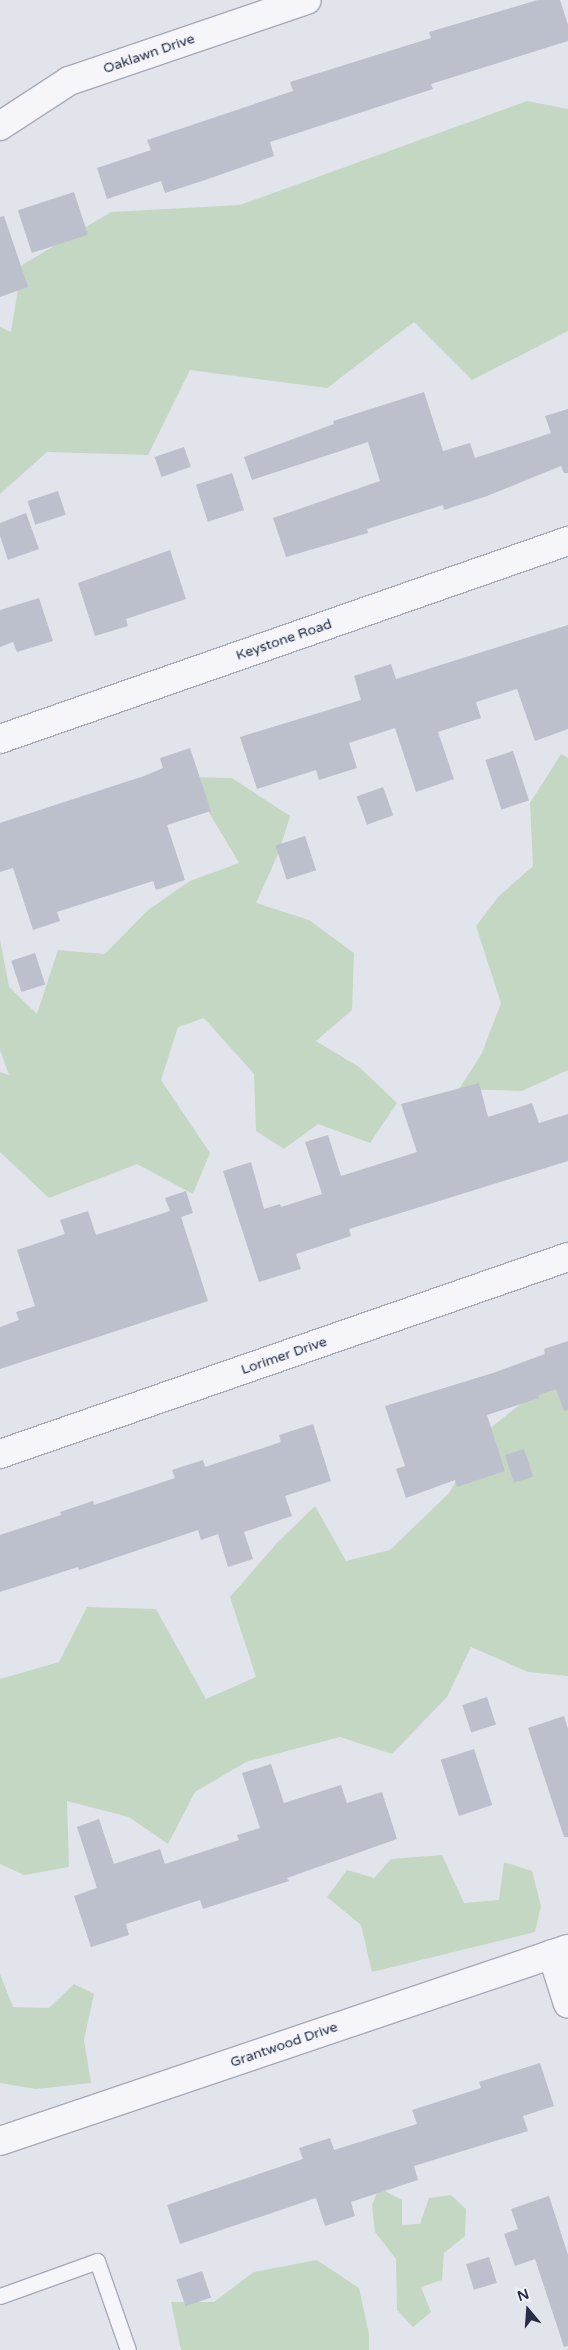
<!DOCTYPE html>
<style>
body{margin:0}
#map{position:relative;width:568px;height:2350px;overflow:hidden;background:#e2e4ec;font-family:"Varela Round",sans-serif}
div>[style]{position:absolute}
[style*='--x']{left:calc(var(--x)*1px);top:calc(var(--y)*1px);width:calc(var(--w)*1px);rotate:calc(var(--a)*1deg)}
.green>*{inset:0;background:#c4d7c2}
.building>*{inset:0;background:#bcbfcc;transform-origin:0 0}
.roads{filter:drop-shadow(1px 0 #a6aab7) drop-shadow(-1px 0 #a6aab7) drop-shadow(0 1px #a6aab7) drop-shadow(0 -1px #a6aab7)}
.service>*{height:15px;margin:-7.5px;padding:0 7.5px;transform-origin:7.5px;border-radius:7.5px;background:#f6f6fa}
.minor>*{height:28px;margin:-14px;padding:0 14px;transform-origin:14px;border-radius:14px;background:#f6f6fa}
.tertiary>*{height:28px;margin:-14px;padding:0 14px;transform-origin:14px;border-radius:14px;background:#f6f6fa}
span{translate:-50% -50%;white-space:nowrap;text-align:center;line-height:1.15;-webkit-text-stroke:4px #f2f4f9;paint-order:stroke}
.street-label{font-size:14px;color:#282e46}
.north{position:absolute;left:503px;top:2285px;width:50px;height:50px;-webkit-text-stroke:4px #f2f4f9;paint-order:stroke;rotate:342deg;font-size:14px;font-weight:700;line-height:20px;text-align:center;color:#282e46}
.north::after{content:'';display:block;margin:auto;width:18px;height:22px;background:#282e46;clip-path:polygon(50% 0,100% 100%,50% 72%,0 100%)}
</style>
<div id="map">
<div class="green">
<i style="clip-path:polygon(527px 101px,568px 109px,568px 331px,472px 380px,414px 322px,327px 388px,190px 370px,148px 455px,47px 452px,0 494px,0 327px,11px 332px,22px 265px,111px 212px,240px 205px)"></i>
<i style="clip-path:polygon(561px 754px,568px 758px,568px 1070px,522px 1091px,459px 1089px,482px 1053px,501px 1003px,476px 926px,499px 896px,533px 866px,530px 803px)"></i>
<i style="clip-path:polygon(188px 777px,232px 778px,290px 816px,279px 852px,256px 903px,309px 920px,354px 953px,352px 1010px,316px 1041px,359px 1067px,397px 1103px,370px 1143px,318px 1124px,284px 1149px,256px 1131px,254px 1074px,204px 1018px,178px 1027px,161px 1080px,210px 1153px,193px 1194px,137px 1164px,49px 1198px,0 1152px,0 1072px,9px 1075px,0 1050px,0 939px,9px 987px,37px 1014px,58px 950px,105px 954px,148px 910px,190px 881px,239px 863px)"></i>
<i style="clip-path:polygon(550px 1381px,568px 1395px,568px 1676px,528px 1672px,471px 1647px,447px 1697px,392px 1754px,340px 1737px,246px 1762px,195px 1792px,168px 1844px,129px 1817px,67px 1801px,69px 1867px,24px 1875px,0 1864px,0 1679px,59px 1662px,87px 1607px,156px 1609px,206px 1699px,256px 1677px,230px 1597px,277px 1543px,315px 1506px,346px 1561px,390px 1550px,449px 1493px,485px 1432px)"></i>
<i style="clip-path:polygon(442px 1855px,464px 1903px,499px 1900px,504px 1862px,532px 1871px,541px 1906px,535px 1932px,372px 1972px,361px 1925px,327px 1897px,347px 1870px,374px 1878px,391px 1859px)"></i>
<i style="clip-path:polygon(0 1974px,13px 2007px,49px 2008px,74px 1984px,94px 1994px,84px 2040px,91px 2083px,36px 2089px,0 2083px)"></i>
<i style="clip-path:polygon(379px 2188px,402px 2200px,402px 2225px,420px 2224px,429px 2198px,451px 2195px,466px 2209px,465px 2236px,444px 2253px,442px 2280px,421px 2287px,431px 2312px,413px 2327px,397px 2310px,396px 2259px,375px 2232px,372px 2205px)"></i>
<i style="clip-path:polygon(317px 2260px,359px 2288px,369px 2334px,369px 2350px,181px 2350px,171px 2302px,214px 2302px,254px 2272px)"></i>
</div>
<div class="building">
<i style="clip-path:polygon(538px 0,560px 0,568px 25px,568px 41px,431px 84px,433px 89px,270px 142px,274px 156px,202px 181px,165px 193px,161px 181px,107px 199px,97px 168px,151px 150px,147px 140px,293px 91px,290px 82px,431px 38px,429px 32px)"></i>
<i style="left:74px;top:192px;width:45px;height:59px;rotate:72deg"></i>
<i style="clip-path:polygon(4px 216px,28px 287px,0 297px,0 217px)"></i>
<i style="clip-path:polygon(424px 392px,443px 451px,470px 443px,475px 458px,551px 433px,545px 416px,568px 409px,568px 473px,564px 473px,561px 466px,487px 496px,444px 510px,443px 505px,367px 529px,368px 533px,286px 557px,273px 518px,380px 481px,368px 442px,252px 480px,244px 457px,334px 424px,333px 421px)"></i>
<i style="left:184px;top:447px;width:21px;height:31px;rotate:71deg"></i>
<i style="left:232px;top:473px;width:39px;height:38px;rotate:72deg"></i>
<i style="left:58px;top:491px;width:25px;height:32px;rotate:72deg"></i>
<i style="clip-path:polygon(26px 513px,39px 549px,8px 560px,0 536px,0 523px)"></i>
<i style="clip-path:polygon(170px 550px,186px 599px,126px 619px,128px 626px,95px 636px,78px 583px)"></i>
<i style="clip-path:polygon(39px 598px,53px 641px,17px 652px,13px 642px,0 647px,0 610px)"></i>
<i style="clip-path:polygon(568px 625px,568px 729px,535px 741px,517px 689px,476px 702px,481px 718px,438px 732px,454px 779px,416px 792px,395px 728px,349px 743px,357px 768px,319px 780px,316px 770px,257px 789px,240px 737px,361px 700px,354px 676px,391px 664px,396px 679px)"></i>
<i style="clip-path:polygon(190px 748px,211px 811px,167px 825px,185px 880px,156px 890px,153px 881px,57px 912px,60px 921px,33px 930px,13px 868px,0 872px,0 823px,144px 776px,163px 768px,160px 758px)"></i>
<i style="left:513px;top:751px;width:52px;height:29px;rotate:72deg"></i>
<i style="left:383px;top:787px;width:30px;height:28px;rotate:70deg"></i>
<i style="left:305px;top:836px;width:36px;height:31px;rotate:72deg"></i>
<i style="left:35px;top:953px;width:33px;height:25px;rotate:72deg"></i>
<i style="clip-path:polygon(479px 1083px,488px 1117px,532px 1103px,539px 1123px,568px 1114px,568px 1161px,349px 1229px,351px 1236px,296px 1254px,301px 1269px,259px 1282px,223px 1171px,251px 1162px,264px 1209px,280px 1204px,281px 1207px,322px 1194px,305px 1142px,328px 1135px,341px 1176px,417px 1152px,401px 1104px)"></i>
<i style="clip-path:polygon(186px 1191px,193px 1213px,181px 1217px,208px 1301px,0 1369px,0 1327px,19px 1320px,16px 1312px,35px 1306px,17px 1250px,65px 1234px,60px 1220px,88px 1211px,96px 1235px,170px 1211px,165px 1198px)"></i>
<i style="clip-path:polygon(568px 1341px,568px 1410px,564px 1411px,556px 1389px,538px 1395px,539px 1398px,487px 1415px,505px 1471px,457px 1487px,455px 1480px,406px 1498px,396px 1469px,405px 1466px,385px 1406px,493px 1373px,545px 1354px,544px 1349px)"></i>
<i style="clip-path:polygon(313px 1424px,331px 1481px,285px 1496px,292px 1516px,244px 1532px,253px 1559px,228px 1567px,218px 1534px,201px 1540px,198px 1530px,79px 1570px,78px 1567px,0 1592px,0 1535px,61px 1515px,60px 1512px,93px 1501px,94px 1505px,175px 1478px,172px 1470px,203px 1460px,205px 1467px,281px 1442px,279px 1435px)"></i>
<i style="left:524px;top:1449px;width:29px;height:20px;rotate:72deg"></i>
<i style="left:487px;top:1697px;width:29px;height:26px;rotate:72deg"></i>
<i style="clip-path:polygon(564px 1716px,568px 1729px,568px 1837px,564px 1837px,528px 1728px)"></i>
<i style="left:474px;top:1749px;width:59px;height:35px;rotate:72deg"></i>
<i style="clip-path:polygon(271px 1764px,284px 1803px,341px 1785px,347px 1803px,382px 1792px,397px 1839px,287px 1878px,289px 1881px,203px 1909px,200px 1900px,126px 1924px,129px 1935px,91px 1947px,74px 1896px,97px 1888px,77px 1827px,99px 1819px,114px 1864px,160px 1849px,165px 1864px,239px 1840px,237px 1835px,260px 1828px,242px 1773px)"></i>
<i style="clip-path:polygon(540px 2063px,554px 2106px,523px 2116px,528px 2131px,414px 2166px,418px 2180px,351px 2202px,355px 2216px,325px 2226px,316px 2198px,180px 2244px,167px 2205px,303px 2159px,299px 2148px,330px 2138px,334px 2150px,417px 2124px,412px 2110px,481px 2088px,479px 2082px)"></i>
<i style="clip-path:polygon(549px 2196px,568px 2255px,568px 2346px,564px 2347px,535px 2259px,515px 2266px,504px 2234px,518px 2229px,511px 2209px)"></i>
<i style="left:489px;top:2257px;width:27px;height:24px;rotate:73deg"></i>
<i style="left:202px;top:2271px;width:28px;height:27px;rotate:71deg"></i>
</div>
<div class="roads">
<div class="service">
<i style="--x:0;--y:2296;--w:103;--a:-19.8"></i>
<i style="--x:97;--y:2261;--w:94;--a:70.8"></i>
</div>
<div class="minor">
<i style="--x:0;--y:126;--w:82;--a:-33.1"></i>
<i style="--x:69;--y:81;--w:251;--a:-18.8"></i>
<i style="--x:0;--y:739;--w:602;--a:-19.22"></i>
<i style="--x:0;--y:1454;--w:601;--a:-19.13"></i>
<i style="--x:552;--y:1954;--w:52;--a:72.3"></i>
</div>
<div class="tertiary">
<i style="--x:0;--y:2141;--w:600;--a:-18.68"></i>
</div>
</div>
<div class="street-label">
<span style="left:149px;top:54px;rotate:-19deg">Oaklawn Drive</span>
<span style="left:284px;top:640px;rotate:-19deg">Keystone Road</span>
<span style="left:284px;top:1356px;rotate:-19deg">Lorimer Drive</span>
<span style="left:284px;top:2045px;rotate:-19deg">Grantwood Drive</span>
</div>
<div class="north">N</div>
</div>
